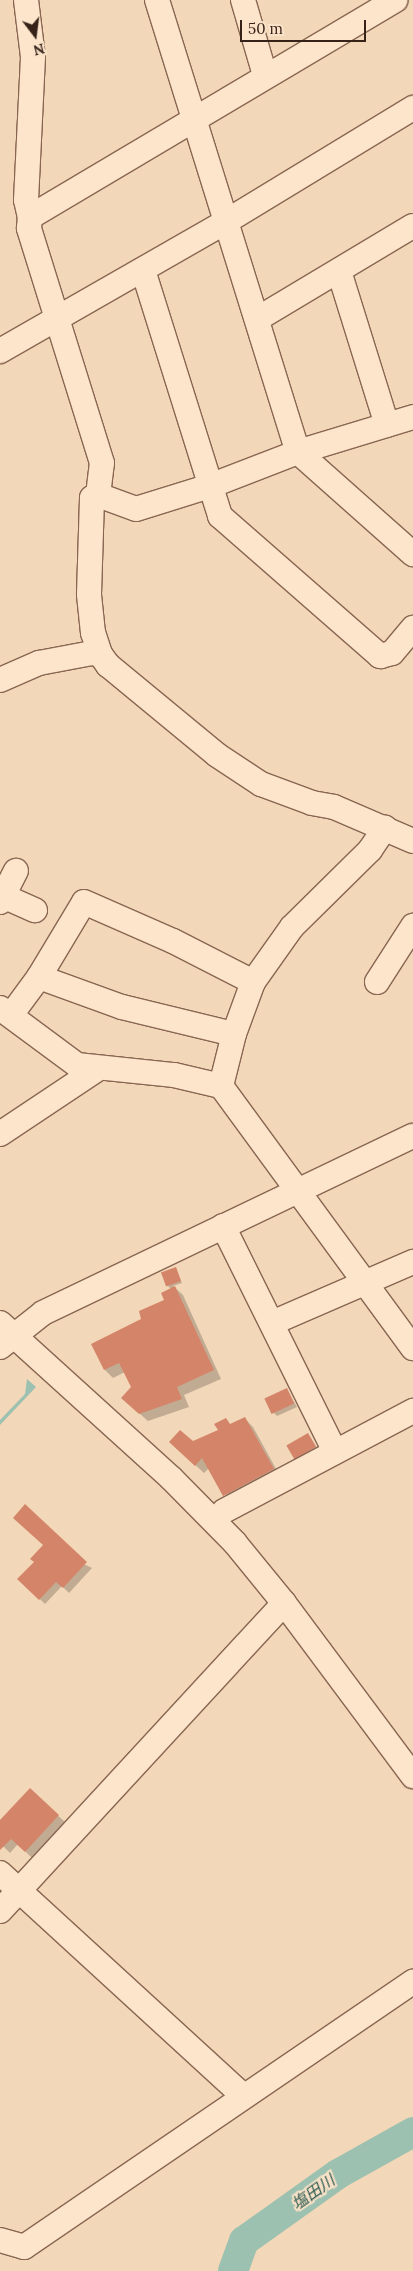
<!DOCTYPE html>
<meta charset="utf-8">
<style>
body{margin:0}
#map{position:relative;width:413px;height:2271px;overflow:hidden;background:#f2d7b8;font-family:Lora,"Noto Sans JP",serif}
div>[style]{position:absolute}
[style*='--x']{left:calc(var(--x)*1px);top:calc(var(--y)*1px);width:calc(var(--w)*1px);rotate:calc(var(--a)*1deg)}
.water>*{inset:0;background:#9dc1b0}
.shadow>*{inset:0;background:#0003}
.river>*{height:30px;margin:-15px;padding:0 15px;transform-origin:15px;border-radius:15px;background:#9dc1b0}
.building>*{inset:0;background:#d48469;transform-origin:0 0}
.roads{filter:drop-shadow(1px 0 #896652) drop-shadow(-1px 0 #896652) drop-shadow(0 1px #896652) drop-shadow(0 -1px #896652)}
.minor>*{height:24px;margin:-12px;padding:0 12px;transform-origin:12px;border-radius:12px;background:#fce5cb}
span{translate:-50% -50%;white-space:nowrap;text-align:center;line-height:1.15;-webkit-text-stroke:4px #f9e2c8;paint-order:stroke}
.water-label{font-size:16px;color:#26574c;font-style:italic}
.north{position:absolute;left:10px;top:10px;width:50px;height:50px;-webkit-text-stroke:4px #f9e2c8;paint-order:stroke;rotate:165deg;font-size:14px;font-weight:700;line-height:20px;text-align:center;color:#362219}
.north::after{content:'';display:block;margin:auto;width:18px;height:22px;background:#362219;clip-path:polygon(50% 0,100% 100%,50% 72%,0 100%)}
.scale{position:absolute;left:240px;top:20px;width:126px;height:22px;box-sizing:border-box;border:2px solid #362219;border-top:0;padding-left:6px;font-size:15px;line-height:18px;white-space:nowrap;color:#362219;-webkit-text-stroke:4px #f9e2c8;paint-order:stroke}
</style>
<div id="map">
<div class="water">
<i style="clip-path:polygon(27px 1379px,36px 1387px,0 1425px,0 1420px,25px 1394px)"></i>
</div>
<div class="shadow">
<i style="clip-path:polygon(175px 1268px,182px 1283px,173px 1286px,183px 1295px,221px 1379px,184px 1395px,189px 1407px,148px 1421px,131px 1406px,133px 1387px,125px 1372px,113px 1378px,105px 1370px,93px 1345px,143px 1320px,166px 1300px,171px 1289px,168px 1286px)"></i>
<i style="clip-path:polygon(287px 1390px,297px 1407px,277px 1416px,273px 1412px)"></i>
<i style="clip-path:polygon(245px 1419px,253px 1427px,281px 1478px,232px 1503px,209px 1468px,204px 1473px,179px 1450px)"></i>
<i style="clip-path:polygon(308px 1434px,319px 1451px,299px 1462px,294px 1458px)"></i>
<i style="clip-path:polygon(45px 1545px,92px 1568px,69px 1593px,62px 1586px,45px 1604px,19px 1579px,35px 1562px)"></i>
<i style="clip-path:polygon(30px 1790px,65px 1822px,32px 1858px,18px 1844px,10px 1853px,0 1843px,0 1822px)"></i>
</div>
<div class="river">
<i style="--x:233;--y:2271;--w:32;--a:-70"></i>
<i style="--x:244;--y:2241;--w:115;--a:-35.5"></i>
<i style="--x:338;--y:2174;--w:86;--a:-29.2"></i>
</div>
<div class="building">
<i style="left:176px;top:1267px;width:15px;height:16px;rotate:70deg"></i>
<i style="clip-path:polygon(175px 1286px,214px 1370px,177px 1387px,182px 1399px,139px 1414px,121px 1398px,131px 1387px,119px 1363px,104px 1370px,91px 1344px,141px 1319px,139px 1311px,164px 1300px,161px 1293px)"></i>
<i style="left:287px;top:1388px;width:17px;height:25px;rotate:65deg"></i>
<i style="clip-path:polygon(245px 1417px,274px 1469px,223px 1496px,202px 1458px,195px 1466px,169px 1442px,180px 1430px,193px 1441px,218px 1430px,214px 1424px,226px 1418px,230px 1424px)"></i>
<i style="left:308px;top:1433px;width:16px;height:25px;rotate:60deg"></i>
<i style="clip-path:polygon(25px 1504px,87px 1562px,63px 1588px,56px 1582px,39px 1600px,17px 1579px,34px 1562px,30px 1559px,43px 1545px,13px 1518px)"></i>
<i style="clip-path:polygon(30px 1788px,59px 1815px,25px 1852px,11px 1839px,0 1850px,0 1820px)"></i>
</div>
<div class="roads">
<div class="minor">
<i style="--x:26;--y:0;--w:57;--a:83"></i>
<i style="--x:33;--y:57;--w:143;--a:92.8"></i>
<i style="--x:26;--y:200;--w:17;--a:77"></i>
<i style="--x:157;--y:0;--w:473;--a:72.7"></i>
<i style="--x:298;--y:452;--w:154;--a:41.6"></i>
<i style="--x:243;--y:0;--w:78;--a:73.7"></i>
<i style="--x:143;--y:270;--w:258;--a:72.6"></i>
<i style="--x:220;--y:516;--w:213;--a:41.2"></i>
<i style="--x:380;--y:656;--w:12;--a:-14"></i>
<i style="--x:392;--y:653;--w:33;--a:-50"></i>
<i style="--x:339;--y:271;--w:161;--a:72.7"></i>
<i style="--x:259;--y:318;--w:179;--a:-30.9"></i>
<i style="--x:0;--y:351;--w:262;--a:-29.8"></i>
<i style="--x:227;--y:221;--w:218;--a:-31.3"></i>
<i style="--x:98;--y:495;--w:32;--a:-83"></i>
<i style="--x:102;--y:463;--w:246;--a:-107.3"></i>
<i style="--x:29;--y:228;--w:11;--a:-85"></i>
<i style="--x:30;--y:217;--w:425;--a:-30.7"></i>
<i style="--x:100;--y:654;--w:22;--a:-108"></i>
<i style="--x:93;--y:633;--w:39;--a:-96"></i>
<i style="--x:89;--y:594;--w:96;--a:-88.2"></i>
<i style="--x:92;--y:498;--w:7;--a:-27"></i>
<i style="--x:98;--y:495;--w:40;--a:20.2"></i>
<i style="--x:136;--y:509;--w:77;--a:-17.3"></i>
<i style="--x:210;--y:486;--w:94;--a:-21.1"></i>
<i style="--x:298;--y:452;--w:120;--a:-16.9"></i>
<i style="--x:0;--y:680;--w:43;--a:-23.6"></i>
<i style="--x:39;--y:663;--w:54;--a:-10.7"></i>
<i style="--x:92;--y:653;--w:8;--a:7"></i>
<i style="--x:100;--y:654;--w:14;--a:54"></i>
<i style="--x:108;--y:665;--w:141;--a:39.5"></i>
<i style="--x:217;--y:755;--w:53;--a:33.4"></i>
<i style="--x:261;--y:784;--w:54;--a:20.4"></i>
<i style="--x:312;--y:803;--w:22;--a:10"></i>
<i style="--x:334;--y:807;--w:86;--a:23.3"></i>
<i style="--x:3;--y:896;--w:35;--a:24"></i>
<i style="--x:0;--y:902;--w:35;--a:-63"></i>
<i style="--x:39;--y:977;--w:88;--a:19.9"></i>
<i style="--x:122;--y:1007;--w:115;--a:13.6"></i>
<i style="--x:377;--y:982;--w:67;--a:-57.3"></i>
<i style="--x:0;--y:1008;--w:96;--a:36.5"></i>
<i style="--x:77;--y:1065;--w:98;--a:5.9"></i>
<i style="--x:174;--y:1075;--w:48;--a:13.2"></i>
<i style="--x:221;--y:1086;--w:325;--a:53.8"></i>
<i style="--x:11;--y:1015;--w:47;--a:-53.6"></i>
<i style="--x:39;--y:977;--w:87;--a:-59"></i>
<i style="--x:84;--y:902;--w:97;--a:23.7"></i>
<i style="--x:173;--y:941;--w:90;--a:27.1"></i>
<i style="--x:221;--y:1086;--w:54;--a:-76"></i>
<i style="--x:234;--y:1034;--w:55;--a:-69.9"></i>
<i style="--x:253;--y:982;--w:67;--a:-54.7"></i>
<i style="--x:292;--y:927;--w:110;--a:-44.6"></i>
<i style="--x:370;--y:850;--w:27;--a:-56"></i>
<i style="--x:0;--y:1134;--w:119;--a:-33.7"></i>
<i style="--x:223;--y:1226;--w:252;--a:63.6"></i>
<i style="--x:0;--y:1323;--w:231;--a:42.2"></i>
<i style="--x:171;--y:1478;--w:91;--a:45.4"></i>
<i style="--x:235;--y:1543;--w:77;--a:50.8"></i>
<i style="--x:284;--y:1603;--w:216;--a:53.3"></i>
<i style="--x:272;--y:1323;--w:154;--a:-23.4"></i>
<i style="--x:0;--y:1347;--w:55;--a:-38.3"></i>
<i style="--x:43;--y:1313;--w:410;--a:-25.6"></i>
<i style="--x:224;--y:1511;--w:214;--a:-27.9"></i>
<i style="--x:0;--y:1873;--w:330;--a:42.5"></i>
<i style="--x:0;--y:1911;--w:419;--a:-47.3"></i>
<i style="--x:0;--y:2240;--w:25;--a:16"></i>
<i style="--x:24;--y:2247;--w:471;--a:-34.3"></i>
</div>
</div>
<div class="water-label">
<span style="left:313px;top:2192px;rotate:-35deg">塩田川</span>
</div>
<div class="north">N</div>
<div class="scale">50 m</div>
</div>
